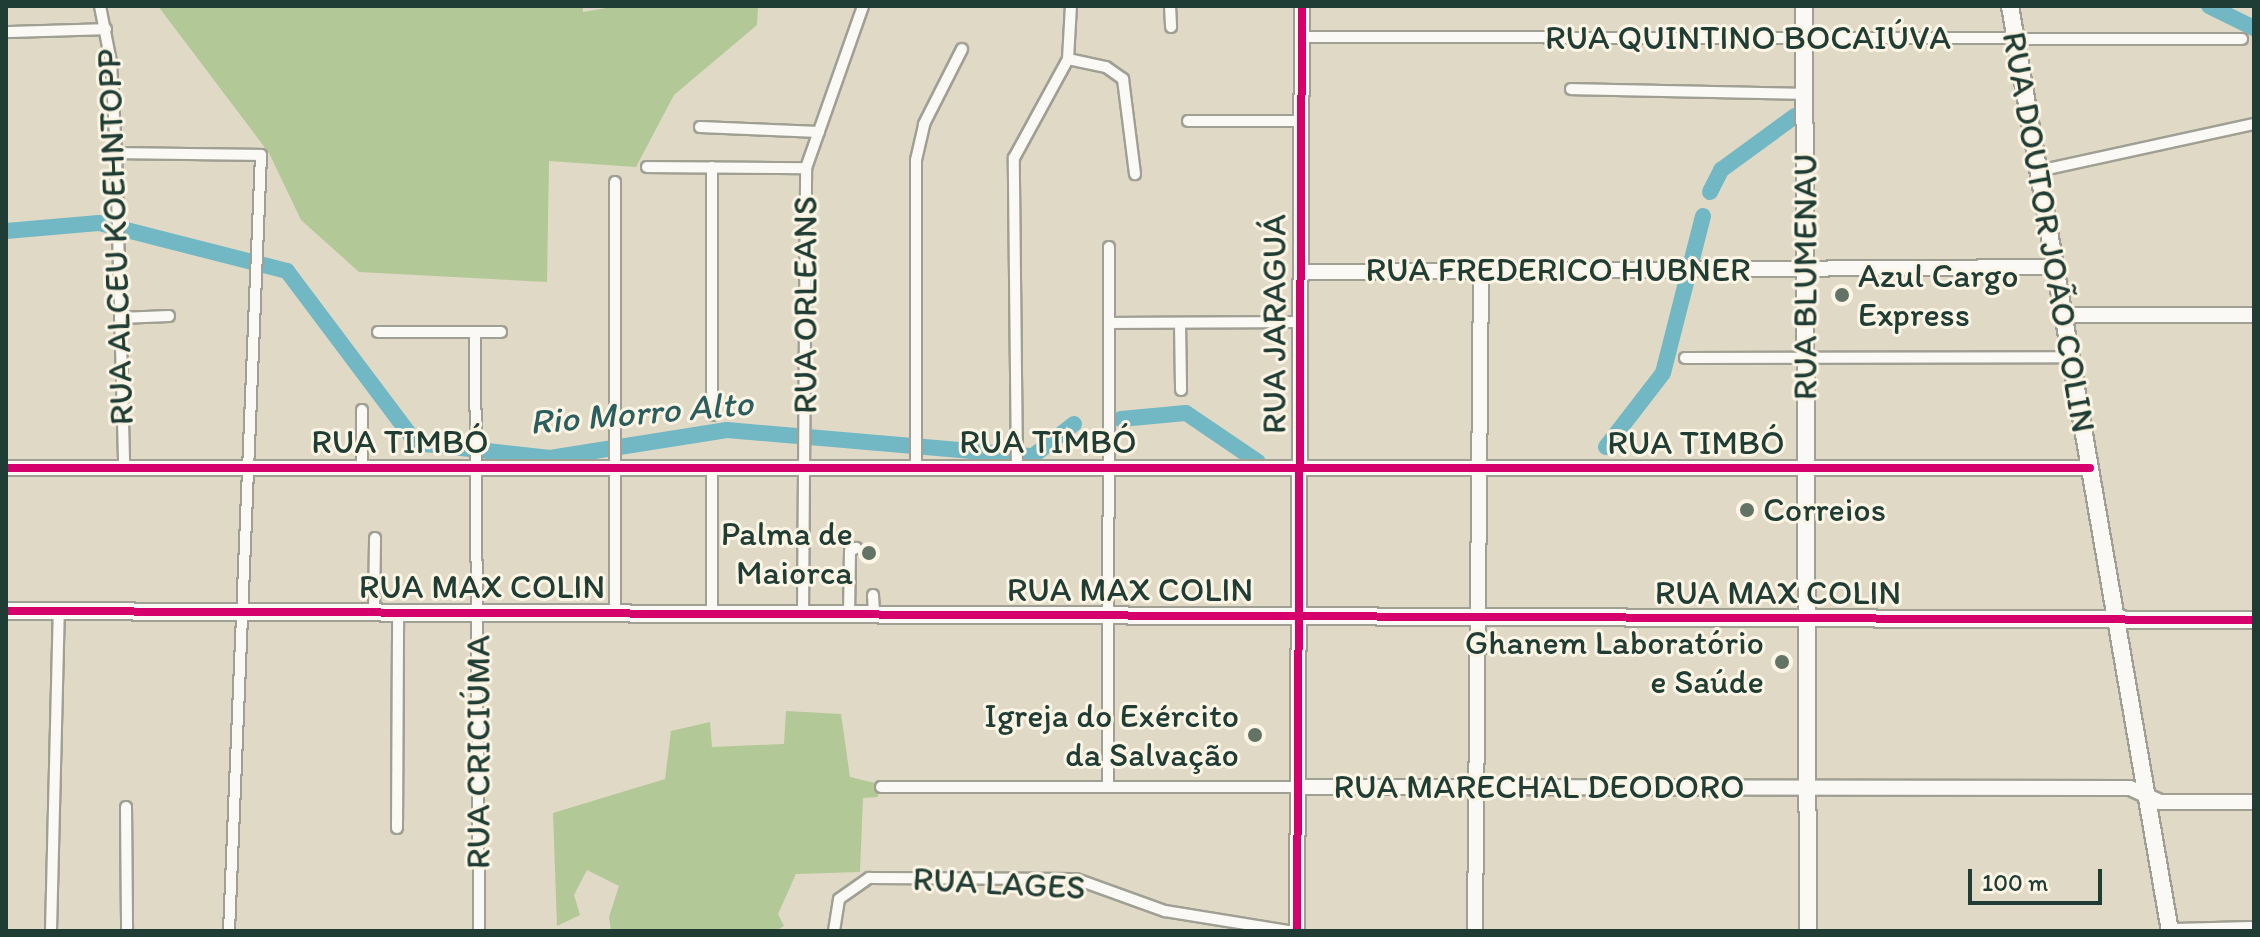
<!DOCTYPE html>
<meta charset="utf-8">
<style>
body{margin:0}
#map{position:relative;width:2260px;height:937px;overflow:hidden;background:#e0d9c6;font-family:Itim,sans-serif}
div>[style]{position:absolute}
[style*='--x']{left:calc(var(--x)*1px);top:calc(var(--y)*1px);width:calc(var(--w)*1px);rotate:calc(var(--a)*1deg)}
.forest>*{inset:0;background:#b3c897}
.river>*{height:16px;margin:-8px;padding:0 8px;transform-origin:8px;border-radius:8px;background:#72b8c4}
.roads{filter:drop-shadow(2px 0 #9f9f93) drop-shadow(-2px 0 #9f9f93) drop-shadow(0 2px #9f9f93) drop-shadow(0 -2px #9f9f93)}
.street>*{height:10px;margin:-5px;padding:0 5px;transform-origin:5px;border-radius:5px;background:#faf9f6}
.secondary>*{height:14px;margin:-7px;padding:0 7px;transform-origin:7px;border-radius:7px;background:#faf9f6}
.primary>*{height:16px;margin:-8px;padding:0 8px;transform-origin:8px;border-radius:8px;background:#faf9f6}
.cycleway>*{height:8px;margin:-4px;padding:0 4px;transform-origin:4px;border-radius:4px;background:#d6006c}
.dots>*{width:22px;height:22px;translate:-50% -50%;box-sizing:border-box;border:4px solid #fcf5e5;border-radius:50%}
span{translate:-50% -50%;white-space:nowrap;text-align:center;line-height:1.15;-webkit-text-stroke:6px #fcf5e5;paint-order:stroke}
.street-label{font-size:34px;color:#1f3d34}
.poi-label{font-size:34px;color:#1f3d34}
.left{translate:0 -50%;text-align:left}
.right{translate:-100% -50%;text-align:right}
.water-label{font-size:36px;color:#2a5e5f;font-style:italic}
.frame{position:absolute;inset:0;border:8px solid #1f3d34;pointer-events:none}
.scale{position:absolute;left:1968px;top:869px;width:134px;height:36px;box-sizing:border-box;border:4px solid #1f3d34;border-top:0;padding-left:10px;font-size:24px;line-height:28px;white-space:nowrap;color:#1f3d34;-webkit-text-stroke:6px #fcf5e5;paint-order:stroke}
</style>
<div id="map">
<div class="forest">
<i style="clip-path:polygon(158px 6px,583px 6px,583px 12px,618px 6px,758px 6px,757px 25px,674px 95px,636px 167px,549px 161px,547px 282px,359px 272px,301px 220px,269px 153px)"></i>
<i style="clip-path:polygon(786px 711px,841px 714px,850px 777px,879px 784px,878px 797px,863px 798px,860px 872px,796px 874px,778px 914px,784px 926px,776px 931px,611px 931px,609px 917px,619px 886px,587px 870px,574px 895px,580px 915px,557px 926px,553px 813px,665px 779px,671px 731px,710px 722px,712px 747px,784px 744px)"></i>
</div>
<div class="river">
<i style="--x:2209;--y:6;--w:50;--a:26.1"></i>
<i style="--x:1710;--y:192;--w:25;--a:-63"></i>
<i style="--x:1721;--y:170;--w:92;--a:-36.1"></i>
<i style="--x:6;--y:231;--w:93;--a:-4.9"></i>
<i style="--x:99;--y:223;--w:194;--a:14.3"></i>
<i style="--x:287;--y:271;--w:215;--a:53.1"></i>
<i style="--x:416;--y:443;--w:135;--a:6.4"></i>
<i style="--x:550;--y:458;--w:179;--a:-9"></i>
<i style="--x:727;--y:430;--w:307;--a:4.9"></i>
<i style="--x:1033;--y:456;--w:52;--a:-38"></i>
<i style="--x:1121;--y:419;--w:65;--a:-5.3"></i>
<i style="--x:1186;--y:413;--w:87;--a:34.2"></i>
<i style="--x:1606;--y:447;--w:93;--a:-52.4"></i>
<i style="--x:1663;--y:373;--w:162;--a:-75.7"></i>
</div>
<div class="roads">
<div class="street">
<i style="--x:100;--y:6;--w:57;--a:78.9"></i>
<i style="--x:111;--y:62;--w:91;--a:86.9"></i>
<i style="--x:116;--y:153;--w:315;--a:88.5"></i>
<i style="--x:1170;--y:6;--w:21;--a:87"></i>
<i style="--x:6;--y:32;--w:100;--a:-1.7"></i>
<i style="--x:1302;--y:37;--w:940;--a:0.12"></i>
<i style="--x:1068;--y:59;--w:39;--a:12"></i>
<i style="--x:1106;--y:67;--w:21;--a:35"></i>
<i style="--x:1123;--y:79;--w:96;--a:82.8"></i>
<i style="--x:1571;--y:89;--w:234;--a:1.2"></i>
<i style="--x:1188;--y:121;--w:113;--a:0"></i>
<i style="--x:700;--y:127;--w:119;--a:2.4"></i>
<i style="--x:116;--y:153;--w:145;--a:0.8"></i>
<i style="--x:261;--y:155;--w:777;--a:92.36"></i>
<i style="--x:647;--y:167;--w:159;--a:0.4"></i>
<i style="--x:2038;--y:171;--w:221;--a:-12.3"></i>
<i style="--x:615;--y:182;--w:432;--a:90"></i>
<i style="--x:120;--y:318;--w:49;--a:-2.3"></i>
<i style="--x:1109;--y:323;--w:191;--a:-0.3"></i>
<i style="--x:1180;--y:323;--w:67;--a:89.1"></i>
<i style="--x:378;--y:332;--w:123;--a:0"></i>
<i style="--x:475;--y:332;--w:599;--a:89.62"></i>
<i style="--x:1685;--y:358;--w:386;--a:-0.1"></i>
<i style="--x:712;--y:415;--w:248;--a:-90"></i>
<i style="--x:362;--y:468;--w:58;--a:-90"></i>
<i style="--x:916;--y:468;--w:308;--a:-90"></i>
<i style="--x:916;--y:160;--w:37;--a:-77"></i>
<i style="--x:924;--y:124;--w:84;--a:-63.1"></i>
<i style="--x:1017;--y:468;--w:310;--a:-90.6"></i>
<i style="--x:1014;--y:158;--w:113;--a:-61.4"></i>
<i style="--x:1068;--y:59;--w:53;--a:-86.8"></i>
<i style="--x:873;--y:595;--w:20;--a:87"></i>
<i style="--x:374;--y:613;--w:75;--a:-89.2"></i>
<i style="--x:712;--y:614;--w:146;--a:-90"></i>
<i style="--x:803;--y:615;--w:447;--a:-89.6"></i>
<i style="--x:806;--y:168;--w:172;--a:-70.6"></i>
<i style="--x:849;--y:615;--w:64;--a:-89.1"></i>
<i style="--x:850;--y:551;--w:7;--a:-27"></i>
<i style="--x:881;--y:787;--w:417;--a:0"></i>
<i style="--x:1108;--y:787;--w:540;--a:-89.89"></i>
<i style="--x:126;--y:807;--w:124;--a:89.5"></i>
<i style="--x:397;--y:828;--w:215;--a:-89.7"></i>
<i style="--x:51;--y:931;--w:319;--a:-88.6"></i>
<i style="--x:834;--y:931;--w:32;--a:-81"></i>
<i style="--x:839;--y:899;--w:37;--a:-35"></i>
<i style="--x:869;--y:878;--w:207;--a:0.3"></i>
<i style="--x:1076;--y:879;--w:95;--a:19.8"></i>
<i style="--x:1165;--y:911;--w:126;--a:9.2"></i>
</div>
<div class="secondary">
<i style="--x:1301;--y:272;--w:754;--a:-0.38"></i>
<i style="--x:2064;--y:315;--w:190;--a:0"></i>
<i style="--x:6;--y:468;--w:2084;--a:0"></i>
<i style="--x:1298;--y:787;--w:832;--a:0.07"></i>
<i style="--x:2130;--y:788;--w:33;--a:25"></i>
<i style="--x:2160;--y:802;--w:94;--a:0"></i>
<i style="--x:1297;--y:931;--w:925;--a:-89.69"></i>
<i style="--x:1475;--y:931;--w:661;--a:-89.48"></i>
<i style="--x:2172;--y:931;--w:82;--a:-1.4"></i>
</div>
<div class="primary">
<i style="--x:1804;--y:6;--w:925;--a:89.75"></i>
<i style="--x:2010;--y:6;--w:939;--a:80.19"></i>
<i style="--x:6;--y:611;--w:2248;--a:0.23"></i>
</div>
</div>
<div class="cycleway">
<i style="--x:6;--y:468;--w:2084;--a:0"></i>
<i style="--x:6;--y:611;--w:2248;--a:0.23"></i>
<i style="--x:1297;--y:931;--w:925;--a:-89.69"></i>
</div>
<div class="dots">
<i style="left:1842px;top:295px;background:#637467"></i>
<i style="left:1747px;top:510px;background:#637467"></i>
<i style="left:869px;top:553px;background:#637467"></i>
<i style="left:1782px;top:662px;background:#637467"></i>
<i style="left:1255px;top:735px;background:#637467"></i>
</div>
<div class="street-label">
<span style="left:1748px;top:38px">RUA QUINTINO BOCAIÚVA</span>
<span style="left:2049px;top:232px;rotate:80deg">RUA DOUTOR JOÃO COLIN</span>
<span style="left:115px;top:237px;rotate:-92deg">RUA ALCEU KOEHNTOPP</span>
<span style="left:1558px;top:270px">RUA FREDERICO HUBNER</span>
<span style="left:1805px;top:277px;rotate:-90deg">RUA BLUMENAU</span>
<span style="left:805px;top:305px;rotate:-90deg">RUA ORLEANS</span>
<span style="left:1274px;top:324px;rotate:-90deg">RUA JARAGUÁ</span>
<span style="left:400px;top:442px">RUA TIMBÓ</span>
<span style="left:1048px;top:442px">RUA TIMBÓ</span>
<span style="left:1696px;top:443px">RUA TIMBÓ</span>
<span style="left:482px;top:587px">RUA MAX COLIN</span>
<span style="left:1130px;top:590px">RUA MAX COLIN</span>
<span style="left:1778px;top:593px">RUA MAX COLIN</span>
<span style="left:478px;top:752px;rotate:-90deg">RUA CRICIÚMA</span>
<span style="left:1539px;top:787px">RUA MARECHAL DEODORO</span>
<span style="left:999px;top:883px;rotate:3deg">RUA LAGES</span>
</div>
<div class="poi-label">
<span class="left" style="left:1858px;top:295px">Azul Cargo<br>Express</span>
<span class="left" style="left:1763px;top:510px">Correios</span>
<span class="right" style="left:853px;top:553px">Palma de<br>Maiorca</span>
<span class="right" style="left:1764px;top:662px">Ghanem Laboratório<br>e Saúde</span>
<span class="right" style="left:1239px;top:735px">Igreja do Exército<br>da Salvação</span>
</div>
<div class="water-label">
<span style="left:641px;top:412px;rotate:-5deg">Rio Morro Alto</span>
</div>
<div class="frame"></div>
<div class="scale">100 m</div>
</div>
